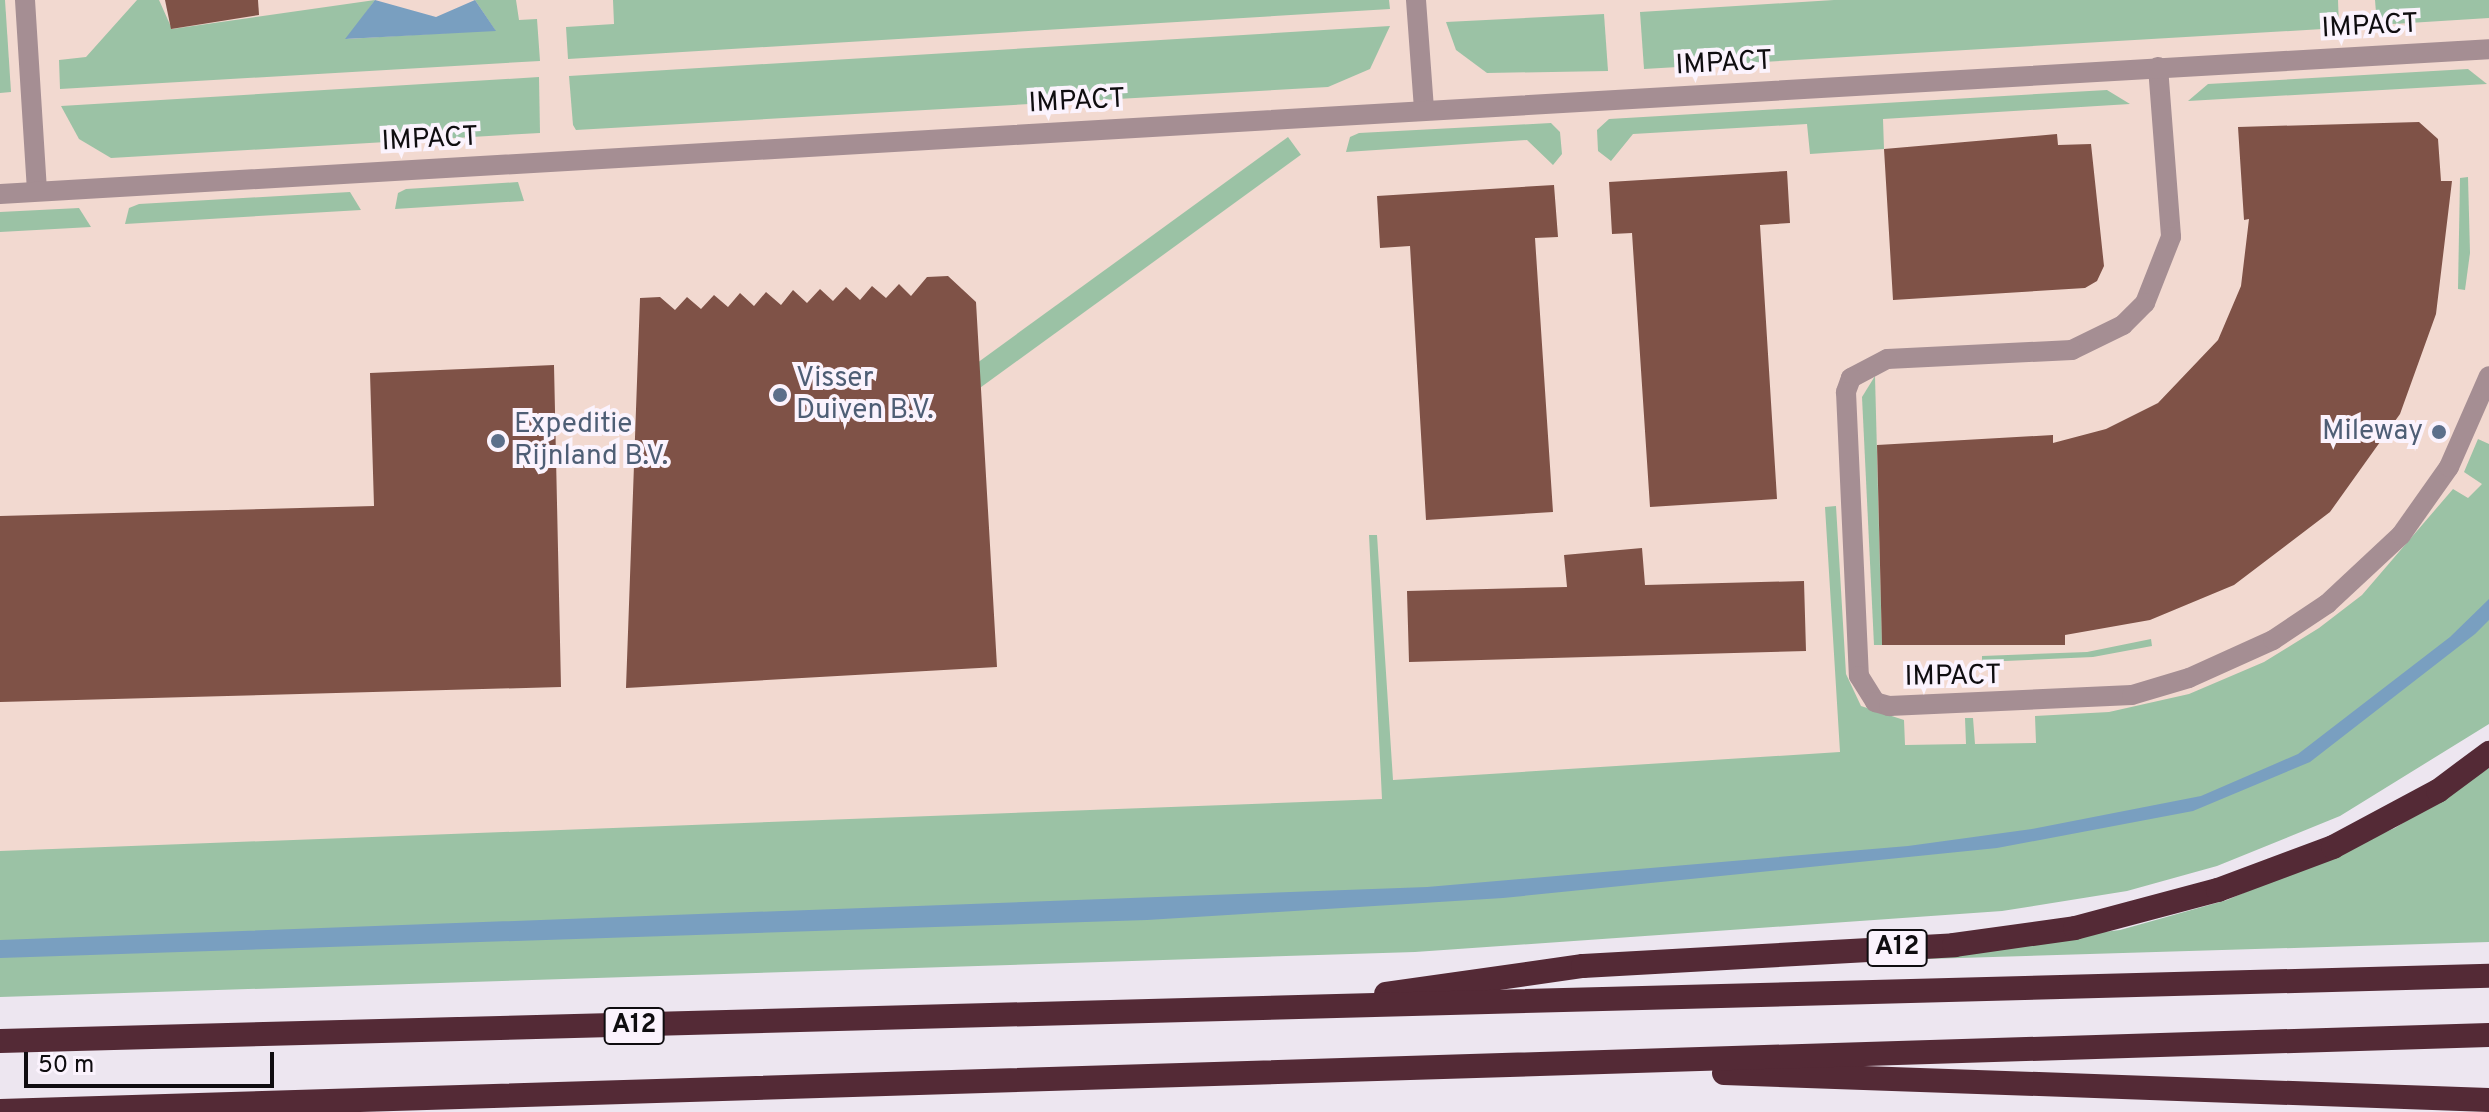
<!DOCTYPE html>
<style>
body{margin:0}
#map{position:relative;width:2489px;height:1112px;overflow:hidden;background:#ede6f0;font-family:Overpass,sans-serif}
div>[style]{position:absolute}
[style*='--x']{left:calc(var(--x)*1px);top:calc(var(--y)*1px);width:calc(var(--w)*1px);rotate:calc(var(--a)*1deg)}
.industrial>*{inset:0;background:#f2d9d0}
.green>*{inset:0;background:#9bc2a5;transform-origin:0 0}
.water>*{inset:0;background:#799fc0}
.building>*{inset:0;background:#7f5247}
.minor>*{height:20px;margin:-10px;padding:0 10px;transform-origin:10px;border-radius:10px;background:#a58e93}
.motorway>*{height:24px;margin:-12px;padding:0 12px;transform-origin:12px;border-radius:12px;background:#542a36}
.dots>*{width:22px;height:22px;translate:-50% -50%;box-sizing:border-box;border:4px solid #fbf3fd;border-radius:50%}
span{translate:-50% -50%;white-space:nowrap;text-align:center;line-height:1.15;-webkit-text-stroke:8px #fbf3fd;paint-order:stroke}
.shield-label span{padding:2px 6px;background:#fbf3fd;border:2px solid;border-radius:6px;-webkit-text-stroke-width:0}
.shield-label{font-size:26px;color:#0f0d10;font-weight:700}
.street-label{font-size:28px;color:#0f0d10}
.service-label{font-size:28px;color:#4e5e75}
.left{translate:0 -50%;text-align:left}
.right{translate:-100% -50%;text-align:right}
.scale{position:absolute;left:24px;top:1052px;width:250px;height:36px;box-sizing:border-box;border:4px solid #0f0d10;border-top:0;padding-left:10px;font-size:24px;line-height:28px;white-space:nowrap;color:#0f0d10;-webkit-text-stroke:6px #fbf3fd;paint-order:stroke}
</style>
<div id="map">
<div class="industrial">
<i style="clip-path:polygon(0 0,2489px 0,2489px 607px,2330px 742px,0 948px)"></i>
</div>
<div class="green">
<i style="clip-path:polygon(0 0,5px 0,11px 92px,0 93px)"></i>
<i style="clip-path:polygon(137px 0,159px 0,172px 29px,375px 0,347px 39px,495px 30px,475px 0,516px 0,519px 20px,537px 19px,540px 61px,60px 89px,59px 60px,86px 57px)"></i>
<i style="clip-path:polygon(613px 0,1389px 0,1390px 9px,568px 59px,566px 27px,614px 24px)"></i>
<i style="clip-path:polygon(1834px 0,2338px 0,2339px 28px,1644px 69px,1640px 12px)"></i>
<i style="clip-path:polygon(2375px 0,2489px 0,2489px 18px,2377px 25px)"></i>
<i style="clip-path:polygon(1604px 14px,1608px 71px,1487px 73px,1456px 50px,1446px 22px)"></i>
<i style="clip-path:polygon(1390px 26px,1370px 69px,1328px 87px,576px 130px,573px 125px,569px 76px)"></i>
<i style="clip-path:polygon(2468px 69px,2487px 84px,2188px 101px,2208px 84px)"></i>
<i style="clip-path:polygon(539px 77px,540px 133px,111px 158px,79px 139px,61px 106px)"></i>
<i style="clip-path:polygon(2107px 90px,2130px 104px,1883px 119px,1884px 149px,1810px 154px,1807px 124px,1633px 134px,1611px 161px,1598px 151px,1597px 130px,1609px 119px)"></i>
<i style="clip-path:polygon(1551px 123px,1560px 132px,1562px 154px,1553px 165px,1527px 140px,1346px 152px,1350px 137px,1359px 133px)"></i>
<i style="left:1288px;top:137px;width:22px;height:696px;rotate:54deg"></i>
<i style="clip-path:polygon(2468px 177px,2470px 253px,2465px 290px,2458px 289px,2460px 178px)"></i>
<i style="clip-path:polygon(518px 182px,524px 201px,395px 209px,398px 193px,406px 189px)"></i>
<i style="clip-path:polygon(350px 192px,361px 210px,125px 224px,129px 208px,139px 204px)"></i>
<i style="clip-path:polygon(79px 208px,91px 227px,0 232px,0 212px)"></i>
<i style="clip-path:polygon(1875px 376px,1882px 645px,1874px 645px,1862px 397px)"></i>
<i style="clip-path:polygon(2478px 439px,2489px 444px,2489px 724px,2340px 816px,2217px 866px,2127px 891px,2002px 911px,1415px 952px,0 997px,0 851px,1382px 799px,1369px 535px,1377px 535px,1393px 780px,1840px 752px,1825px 507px,1836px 506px,1846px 674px,1861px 706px,1904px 720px,1905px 745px,1966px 744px,1965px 718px,1973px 718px,1975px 744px,2036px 743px,2035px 716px,2109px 712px,2189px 694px,2264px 662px,2319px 628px,2362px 595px,2453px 489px,2468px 498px,2482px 484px,2464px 472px)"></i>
<i style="clip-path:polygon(2151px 639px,2152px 646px,2093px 657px,1982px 662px,1982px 656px,2087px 652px)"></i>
<i style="clip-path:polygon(2489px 768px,2489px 942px,1861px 961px,2120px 930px,2227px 900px,2395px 828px)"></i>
</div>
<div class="water">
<i style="clip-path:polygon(375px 0,436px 17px,475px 0,496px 31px,345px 39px)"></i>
<i style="clip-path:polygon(2489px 599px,2489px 620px,2475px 634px,2310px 762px,2193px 811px,1997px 848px,1503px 898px,1147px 920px,0 958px,0 940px,1427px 887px,1908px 846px,2032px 829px,2201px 796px,2298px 754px,2450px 637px)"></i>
</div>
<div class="building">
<i style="clip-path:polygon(165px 0,258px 0,259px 15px,171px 29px)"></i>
<i style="clip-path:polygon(2419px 122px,2438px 139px,2441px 181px,2452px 181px,2436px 314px,2400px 414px,2330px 512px,2234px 585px,2150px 620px,2065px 635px,2065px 645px,1882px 645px,1877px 445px,2053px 435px,2053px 443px,2106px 429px,2158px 403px,2218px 340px,2241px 286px,2249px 219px,2244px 220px,2238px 127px)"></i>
<i style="clip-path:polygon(2057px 134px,2058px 145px,2091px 144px,2104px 266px,2097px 281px,2085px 288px,1893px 300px,1884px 149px)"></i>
<i style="clip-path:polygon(1787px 171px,1790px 223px,1760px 225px,1777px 499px,1650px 507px,1632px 233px,1612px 234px,1609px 182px)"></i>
<i style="clip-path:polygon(1554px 185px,1558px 237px,1535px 238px,1553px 512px,1426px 520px,1410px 246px,1380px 248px,1377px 196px)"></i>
<i style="clip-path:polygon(948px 276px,976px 302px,997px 667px,626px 688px,640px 298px,660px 297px,675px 310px,687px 297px,701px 309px,714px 295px,728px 307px,740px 293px,754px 306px,766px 292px,781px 305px,793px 290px,807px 303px,820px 289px,833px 301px,846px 287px,860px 300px,872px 286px,886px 298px,899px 284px,911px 296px,927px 277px)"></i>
<i style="clip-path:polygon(554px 365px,561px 687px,0 702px,0 516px,374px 506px,370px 373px)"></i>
<i style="clip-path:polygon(1642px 548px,1645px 585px,1804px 581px,1806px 651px,1409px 662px,1407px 591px,1567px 587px,1564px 555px)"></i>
</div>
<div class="minor">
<i style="--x:25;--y:0;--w:191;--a:86.4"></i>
<i style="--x:1416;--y:0;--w:109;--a:85.8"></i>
<i style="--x:2158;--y:67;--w:170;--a:85.6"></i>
<i style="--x:2171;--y:237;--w:71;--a:111.5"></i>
<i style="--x:2145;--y:303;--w:31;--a:135"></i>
<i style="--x:2123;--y:325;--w:57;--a:153.9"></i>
<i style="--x:2072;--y:350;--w:185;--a:177.2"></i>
<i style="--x:1887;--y:359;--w:41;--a:152.2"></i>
<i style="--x:1851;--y:378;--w:15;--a:110"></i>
<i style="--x:1846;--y:392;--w:284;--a:87.4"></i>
<i style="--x:1859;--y:676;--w:31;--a:58"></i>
<i style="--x:1875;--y:702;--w:15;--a:16"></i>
<i style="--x:1889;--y:706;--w:243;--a:-2.6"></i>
<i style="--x:2132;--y:695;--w:59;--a:-16.6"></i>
<i style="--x:2189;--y:678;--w:92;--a:-24.3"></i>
<i style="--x:2273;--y:640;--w:65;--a:-33.7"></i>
<i style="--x:2327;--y:604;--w:101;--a:-43"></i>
<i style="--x:2401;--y:535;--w:83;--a:-54.8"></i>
<i style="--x:2449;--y:467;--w:99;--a:-66.3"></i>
<i style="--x:0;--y:194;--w:2493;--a:-3.33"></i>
</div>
<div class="motorway">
<i style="--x:1386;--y:994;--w:199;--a:-8.1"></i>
<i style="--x:1583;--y:966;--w:372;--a:-3.2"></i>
<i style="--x:1954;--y:945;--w:122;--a:-8"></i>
<i style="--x:2075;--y:928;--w:148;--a:-14.9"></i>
<i style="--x:2218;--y:890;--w:123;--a:-20.5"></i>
<i style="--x:2333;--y:847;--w:119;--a:-28.1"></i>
<i style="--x:2438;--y:791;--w:64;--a:-36.7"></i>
<i style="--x:0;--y:1041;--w:2490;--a:-1.5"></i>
<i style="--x:1724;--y:1073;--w:765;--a:2.02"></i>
<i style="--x:0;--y:1111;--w:2490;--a:-1.75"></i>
</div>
<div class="dots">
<i style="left:780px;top:395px;background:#5c6f8a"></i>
<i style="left:2439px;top:432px;background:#5c6f8a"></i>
<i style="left:498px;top:441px;background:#5c6f8a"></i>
</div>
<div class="shield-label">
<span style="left:1897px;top:948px">A12</span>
<span style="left:634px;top:1026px">A12</span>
</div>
<div class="street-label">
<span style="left:2370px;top:27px;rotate:-3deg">IMPACT</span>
<span style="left:1724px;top:64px;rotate:-3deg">IMPACT</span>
<span style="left:1077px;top:102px;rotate:-3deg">IMPACT</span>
<span style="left:430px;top:140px;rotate:-3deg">IMPACT</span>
<span style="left:1953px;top:677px;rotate:-1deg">IMPACT</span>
</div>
<div class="service-label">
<span class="left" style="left:796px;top:395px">Visser<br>Duiven B.V.</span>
<span class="left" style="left:514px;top:441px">Expeditie<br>Rijnland B.V.</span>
<span class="right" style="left:2423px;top:432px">Mileway</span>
</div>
<div class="scale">50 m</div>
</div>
